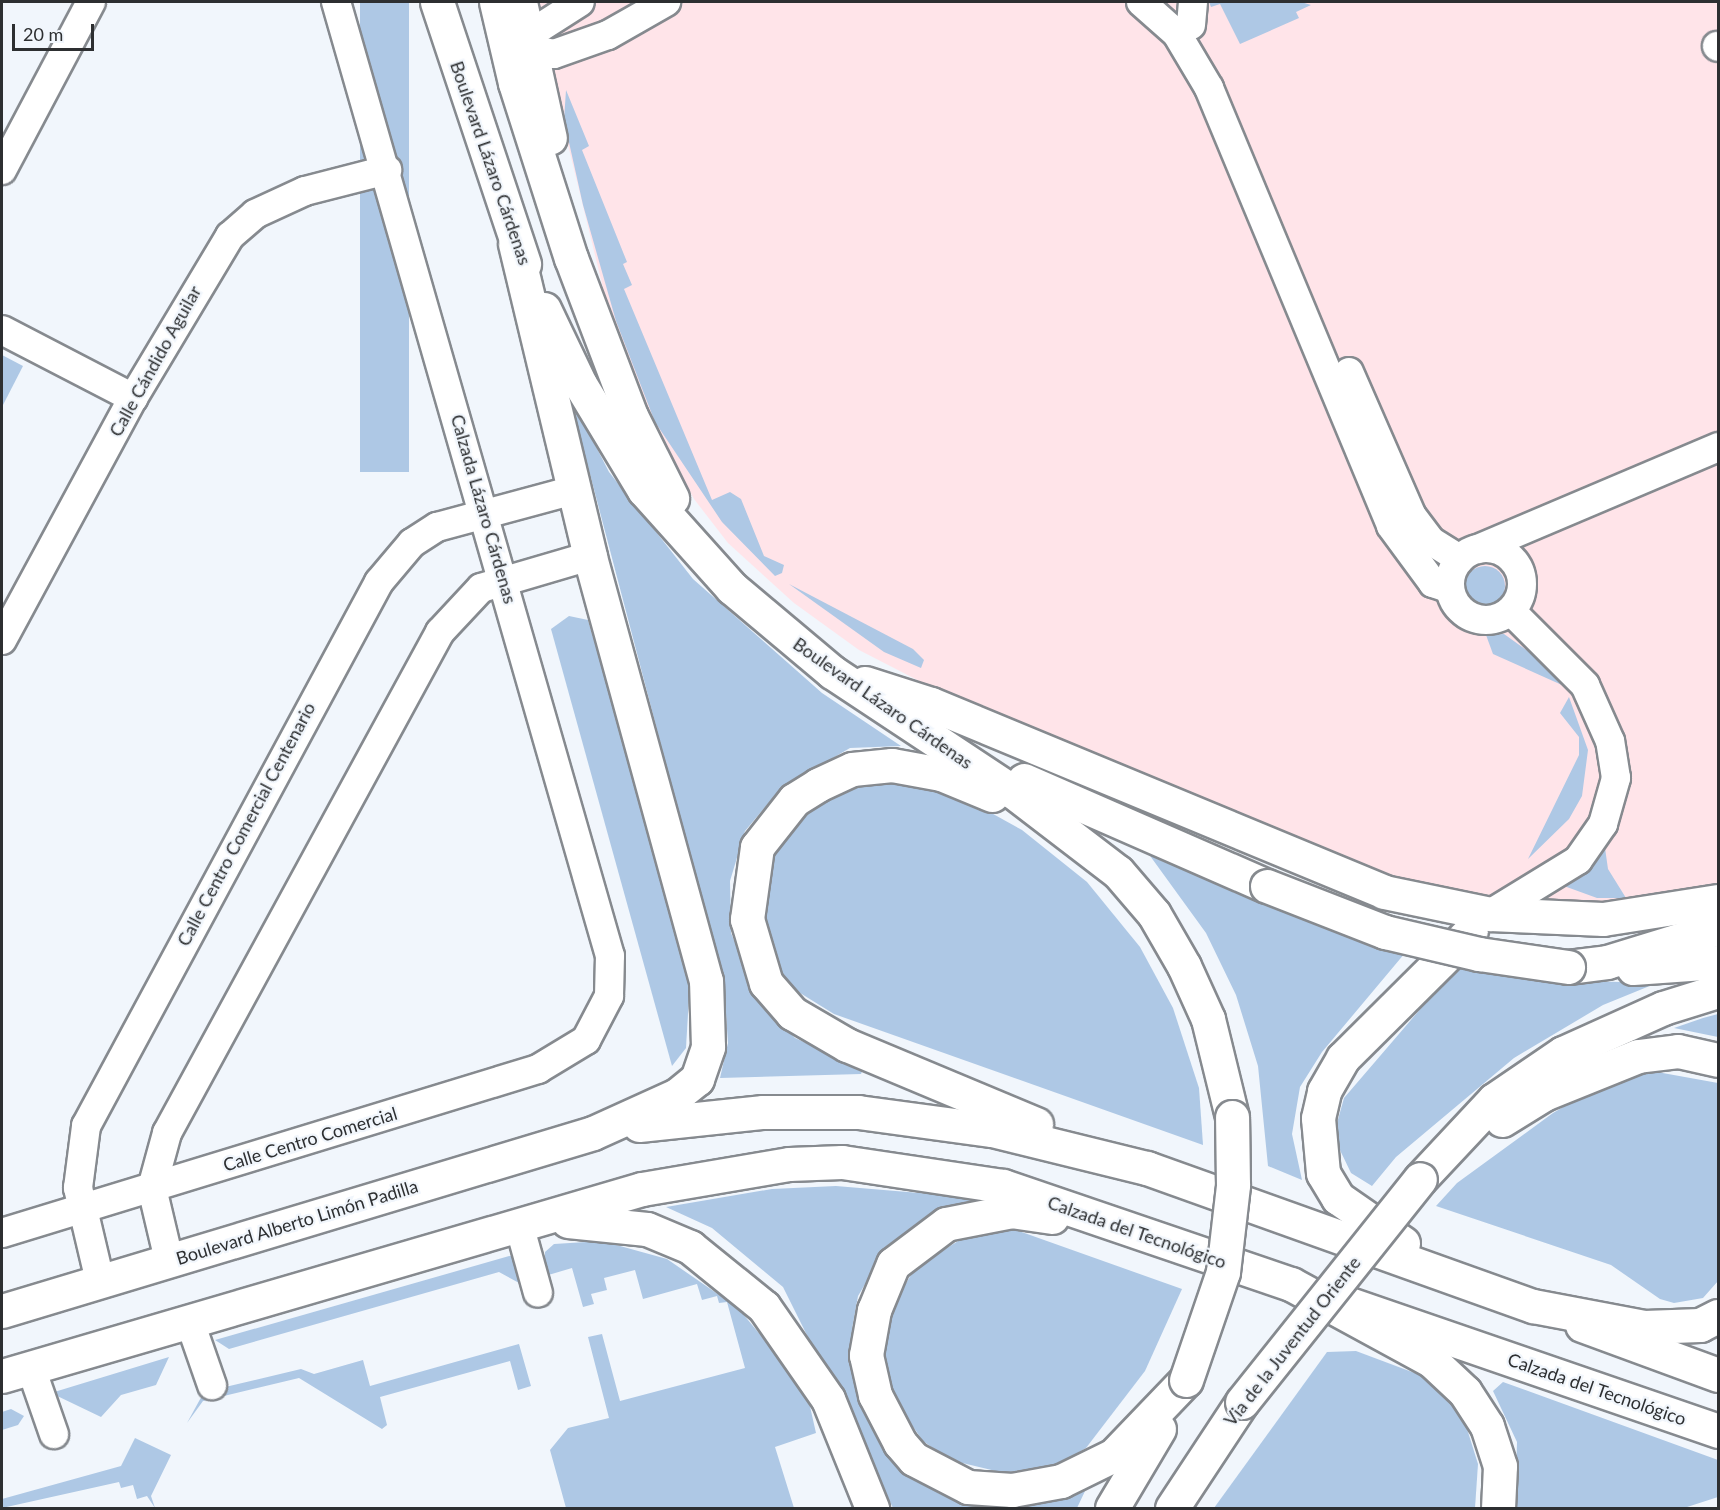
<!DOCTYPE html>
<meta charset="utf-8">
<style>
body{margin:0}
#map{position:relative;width:1720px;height:1510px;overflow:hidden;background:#f1f6fc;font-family:Lato,sans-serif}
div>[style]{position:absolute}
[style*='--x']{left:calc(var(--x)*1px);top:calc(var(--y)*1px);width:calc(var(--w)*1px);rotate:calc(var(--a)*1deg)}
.commercial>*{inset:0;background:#ffe4e9}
.green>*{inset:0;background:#aec8e5;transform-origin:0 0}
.round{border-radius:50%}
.roads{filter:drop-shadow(2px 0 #868a8f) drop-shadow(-2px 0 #868a8f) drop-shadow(0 2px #868a8f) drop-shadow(0 -2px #868a8f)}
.minor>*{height:28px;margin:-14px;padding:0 14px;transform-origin:14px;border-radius:14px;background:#fff}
.minor>.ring{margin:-14px;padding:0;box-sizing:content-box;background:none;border:28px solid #fff;border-radius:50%}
.major>*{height:33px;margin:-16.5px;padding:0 16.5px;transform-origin:16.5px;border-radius:16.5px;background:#fff}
.highway>*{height:33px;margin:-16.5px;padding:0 16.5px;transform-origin:16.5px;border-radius:16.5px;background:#fff}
.bridges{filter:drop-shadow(2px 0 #868a8f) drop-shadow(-2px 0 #868a8f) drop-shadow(0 2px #868a8f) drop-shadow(0 -2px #868a8f)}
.highway-bridge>*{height:33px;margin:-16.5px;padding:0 16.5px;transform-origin:16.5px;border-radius:16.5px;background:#fff}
span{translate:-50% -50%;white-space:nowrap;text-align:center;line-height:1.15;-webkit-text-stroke:4.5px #f1f6fc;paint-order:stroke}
.street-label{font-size:18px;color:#2d2f31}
.frame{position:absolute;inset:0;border:3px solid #2d2f31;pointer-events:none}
.scale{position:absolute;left:12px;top:24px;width:82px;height:27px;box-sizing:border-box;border:3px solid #2d2f31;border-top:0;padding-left:8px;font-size:18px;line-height:21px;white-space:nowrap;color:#2d2f31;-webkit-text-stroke:4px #f1f6fc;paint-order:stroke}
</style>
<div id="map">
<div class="commercial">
<i style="clip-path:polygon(533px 2px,1718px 2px,1718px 950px,1361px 874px,929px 686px,859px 650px,794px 603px,728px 543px,694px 499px,652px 420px,607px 304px)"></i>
</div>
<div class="green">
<i style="left:360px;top:2px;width:49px;height:470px"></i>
<i style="clip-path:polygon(1209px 2px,1301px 2px,1311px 5px,1296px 12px,1299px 18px,1240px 44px,1220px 4px,1211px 7px)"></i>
<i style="clip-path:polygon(566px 90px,589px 146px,582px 150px,627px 262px,623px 264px,632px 285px,624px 289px,712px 500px,730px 492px,741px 499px,764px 556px,784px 565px,782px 573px,775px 576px,722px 522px,655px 422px,616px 321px,583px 205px,564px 120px)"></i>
<i style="clip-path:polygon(2px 355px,23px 366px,3px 405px,2px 404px)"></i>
<i style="clip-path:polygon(569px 394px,609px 472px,693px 579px,822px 693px,901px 746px,850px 748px,781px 788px,745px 831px,730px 881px,731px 933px,760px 1002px,795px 1038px,863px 1069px,861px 1074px,720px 1078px,728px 1043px,724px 985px)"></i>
<i class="round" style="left:1465px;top:566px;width:40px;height:40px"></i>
<i style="clip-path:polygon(789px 584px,913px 649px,924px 660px,921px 668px,884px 652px)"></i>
<i style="clip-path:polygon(569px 616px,588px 620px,685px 955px,690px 979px,686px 1048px,672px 1066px,551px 629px)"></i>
<i style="clip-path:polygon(1504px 634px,1556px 671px,1573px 690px,1493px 654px,1486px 635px)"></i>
<i style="clip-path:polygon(1569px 697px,1588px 750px,1582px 796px,1569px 819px,1528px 859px,1579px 755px,1579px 737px,1560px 713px)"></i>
<i style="clip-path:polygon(877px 780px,912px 783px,975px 804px,1022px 830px,1087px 882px,1140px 947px,1173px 1008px,1199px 1088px,1203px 1145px,834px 1014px,792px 988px,773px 965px,761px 904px,776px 848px,809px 807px,841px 788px)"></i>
<i style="clip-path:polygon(1604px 841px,1608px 869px,1626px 898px,1597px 898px,1564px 886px)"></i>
<i style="clip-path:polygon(1140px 842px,1317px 924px,1405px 953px,1322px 1052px,1300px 1087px,1292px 1134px,1302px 1180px,1268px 1166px,1258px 1066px,1236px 995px,1206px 933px)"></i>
<i style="clip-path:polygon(1459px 964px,1547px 980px,1657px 983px,1603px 1005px,1514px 1058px,1396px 1157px,1372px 1186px,1351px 1173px,1339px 1148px,1337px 1123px,1344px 1098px)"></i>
<i style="clip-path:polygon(1718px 1014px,1718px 1037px,1674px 1028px,1703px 1018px)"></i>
<i style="clip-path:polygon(1646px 1070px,1718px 1083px,1718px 1281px,1703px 1298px,1674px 1303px,1660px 1299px,1611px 1265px,1436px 1206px,1457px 1183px,1553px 1113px,1599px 1086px)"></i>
<i style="clip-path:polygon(836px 1186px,979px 1198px,944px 1208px,889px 1244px,858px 1296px,852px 1329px,879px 1436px,909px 1475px,940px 1494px,972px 1505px,1012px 1508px,1086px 1489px,1077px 1508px,893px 1508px,783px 1287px,712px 1228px,666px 1207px,772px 1189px)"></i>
<i style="clip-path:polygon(1013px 1229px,1182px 1289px,1145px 1371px,1086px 1448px,1061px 1463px,1004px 1473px,950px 1460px,923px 1441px,892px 1397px,883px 1345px,886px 1317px,915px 1268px,963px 1238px)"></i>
<i style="clip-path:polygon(602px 1241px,667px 1259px,738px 1308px,793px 1374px,809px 1402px,816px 1433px,775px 1447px,794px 1508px,566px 1508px,550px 1450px,568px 1428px,609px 1418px,588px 1337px,602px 1334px,620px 1401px,745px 1368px,727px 1302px,719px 1303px,717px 1296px,702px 1300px,697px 1284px,643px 1299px,635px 1270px,604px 1278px,607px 1290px,591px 1294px,594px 1304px,583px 1307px,572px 1268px,545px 1276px,545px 1252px,554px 1244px)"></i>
<i style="clip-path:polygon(513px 1255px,519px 1259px,521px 1284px,499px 1272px,229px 1349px,215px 1340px)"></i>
<i style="clip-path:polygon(519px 1344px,531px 1386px,518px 1390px,510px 1361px,380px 1397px,387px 1425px,382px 1429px,299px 1378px,203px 1401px,187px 1423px,204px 1392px,301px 1369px,314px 1374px,363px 1360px,370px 1386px)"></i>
<i style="clip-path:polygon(1356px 1351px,1428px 1378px,1463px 1416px,1478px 1464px,1475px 1508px,1214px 1508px,1327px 1352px)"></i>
<i style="clip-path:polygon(169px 1357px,156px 1385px,121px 1395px,101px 1417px,51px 1393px)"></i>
<i style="clip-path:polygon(1503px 1382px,1718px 1460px,1718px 1497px,1684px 1508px,1515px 1508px,1517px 1442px,1493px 1391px)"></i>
<i style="clip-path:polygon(11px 1409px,24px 1416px,18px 1425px,2px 1430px,2px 1412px)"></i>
<i style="clip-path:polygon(135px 1438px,171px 1455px,151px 1496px,155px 1508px,147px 1496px,137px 1499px,133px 1485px,121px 1488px,119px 1482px,2px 1508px,2px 1499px,121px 1466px)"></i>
</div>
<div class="roads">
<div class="minor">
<i style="--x:1141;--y:2;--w:48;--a:41.6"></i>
<i style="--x:1177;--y:34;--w:63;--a:59.3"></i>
<i style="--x:1209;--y:88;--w:474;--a:67.4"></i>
<i style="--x:1391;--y:526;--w:71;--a:53.6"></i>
<i style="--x:1433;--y:583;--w:18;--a:19"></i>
<i style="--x:1191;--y:25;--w:23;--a:-85"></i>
<i style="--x:530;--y:34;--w:59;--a:-32.6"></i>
<i style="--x:1717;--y:46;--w:1;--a:45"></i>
<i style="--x:535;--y:50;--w:19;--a:12"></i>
<i style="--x:554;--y:54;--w:57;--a:-19.4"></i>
<i style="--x:608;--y:35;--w:67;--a:-29.6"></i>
<i style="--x:2;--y:170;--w:190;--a:-62.1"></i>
<i style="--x:2;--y:330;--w:148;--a:27.4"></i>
<i style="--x:1349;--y:372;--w:157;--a:66.4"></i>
<i style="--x:1412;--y:516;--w:31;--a:53"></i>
<i style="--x:1431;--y:541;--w:34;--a:32"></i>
<i class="ring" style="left:1450px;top:548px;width:44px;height:44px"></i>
<i style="--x:1478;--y:549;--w:261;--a:-23"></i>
<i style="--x:2;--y:640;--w:275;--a:-61.6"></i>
<i style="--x:133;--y:398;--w:189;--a:-59.1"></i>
<i style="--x:230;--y:236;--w:33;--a:-41"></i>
<i style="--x:255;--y:214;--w:55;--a:-24.7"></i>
<i style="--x:305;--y:191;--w:85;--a:-14.4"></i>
<i style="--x:1490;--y:914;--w:103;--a:-31.5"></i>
<i style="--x:1578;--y:860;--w:44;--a:-55.2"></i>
<i style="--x:1603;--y:824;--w:48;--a:-74.2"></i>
<i style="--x:1616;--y:778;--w:37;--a:-99"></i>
<i style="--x:1610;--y:741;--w:61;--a:-114.1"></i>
<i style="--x:1585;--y:685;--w:105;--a:-135"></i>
<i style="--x:520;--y:1228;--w:67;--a:74.5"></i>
<i style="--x:2;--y:1233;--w:561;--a:-17.01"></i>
<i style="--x:538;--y:1069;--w:56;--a:-31.1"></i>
<i style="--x:586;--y:1040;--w:50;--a:-62.4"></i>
<i style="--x:609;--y:996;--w:40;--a:-88.6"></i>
<i style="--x:610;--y:956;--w:993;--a:-106.02"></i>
<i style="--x:169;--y:1260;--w:74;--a:-103.3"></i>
<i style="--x:152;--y:1188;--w:57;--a:-74.7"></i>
<i style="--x:167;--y:1133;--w:571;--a:-61.41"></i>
<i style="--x:440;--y:632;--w:60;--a:-47"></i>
<i style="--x:481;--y:588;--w:114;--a:-16.4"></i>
<i style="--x:100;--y:1281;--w:96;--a:-103.3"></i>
<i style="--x:78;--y:1188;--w:63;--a:-82.6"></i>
<i style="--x:86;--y:1126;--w:618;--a:-61.69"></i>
<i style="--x:379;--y:582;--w:51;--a:-49.8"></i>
<i style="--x:412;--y:543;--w:30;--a:-33"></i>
<i style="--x:437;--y:527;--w:142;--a:-15.1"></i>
<i style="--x:190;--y:1322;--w:67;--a:70.8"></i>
<i style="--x:31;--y:1368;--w:70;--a:70.8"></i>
</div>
<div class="major">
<i style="--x:496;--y:2;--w:83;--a:76.8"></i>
<i style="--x:515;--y:83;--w:184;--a:72.3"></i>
<i style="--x:520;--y:2;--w:139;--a:77.6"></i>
<i style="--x:1490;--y:914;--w:113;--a:2.5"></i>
<i style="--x:1603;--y:919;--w:116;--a:-8.9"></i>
<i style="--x:1338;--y:1300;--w:402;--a:19"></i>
<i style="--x:1582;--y:1325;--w:145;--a:20.2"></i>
</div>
<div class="highway">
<i style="--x:437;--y:2;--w:276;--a:71.6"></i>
<i style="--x:571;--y:258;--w:169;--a:69.2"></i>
<i style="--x:631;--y:416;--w:92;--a:63.4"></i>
<i style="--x:544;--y:309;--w:83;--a:64.4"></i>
<i style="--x:580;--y:384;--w:124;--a:58.9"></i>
<i style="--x:644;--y:490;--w:132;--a:48.1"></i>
<i style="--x:732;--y:588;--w:131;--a:40"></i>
<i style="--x:832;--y:672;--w:216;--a:33.5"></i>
<i style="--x:1012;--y:791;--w:133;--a:37.4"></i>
<i style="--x:1118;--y:872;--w:55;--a:49.4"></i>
<i style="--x:1154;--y:914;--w:60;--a:60"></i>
<i style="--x:1184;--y:966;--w:58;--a:65.6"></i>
<i style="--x:1208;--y:1019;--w:101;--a:76.2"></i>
<i style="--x:865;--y:683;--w:69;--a:17.7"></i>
<i style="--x:931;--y:704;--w:490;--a:22.5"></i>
<i style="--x:1384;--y:892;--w:108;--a:11.7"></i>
<i style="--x:1024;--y:780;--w:265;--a:23.6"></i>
<i style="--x:992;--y:795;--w:55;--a:-157.6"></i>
<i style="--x:941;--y:774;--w:50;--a:-169.6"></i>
<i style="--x:892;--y:765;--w:40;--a:174.3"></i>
<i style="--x:852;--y:769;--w:38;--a:155"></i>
<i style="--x:818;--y:785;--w:28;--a:148"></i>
<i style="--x:794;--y:800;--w:60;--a:128.2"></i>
<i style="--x:757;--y:847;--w:73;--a:97.9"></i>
<i style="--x:747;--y:919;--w:67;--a:73.5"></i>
<i style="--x:766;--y:983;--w:40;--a:49"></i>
<i style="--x:792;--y:1013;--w:64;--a:30.2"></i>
<i style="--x:847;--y:1045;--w:205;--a:22.7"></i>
<i style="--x:1568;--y:967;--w:39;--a:-7"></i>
<i style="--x:1607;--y:962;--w:116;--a:-17"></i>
<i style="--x:1633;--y:968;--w:85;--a:-4"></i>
<i style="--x:1502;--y:1120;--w:49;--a:-31.8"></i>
<i style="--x:1544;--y:1094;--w:101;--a:-22"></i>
<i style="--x:1638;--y:1056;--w:40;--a:-7.1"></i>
<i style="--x:1678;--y:1051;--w:41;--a:12.7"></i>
<i style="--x:639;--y:1125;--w:125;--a:-6"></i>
<i style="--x:763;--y:1112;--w:95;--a:0"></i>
<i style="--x:858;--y:1112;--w:135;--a:7.7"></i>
<i style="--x:992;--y:1130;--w:160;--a:13.8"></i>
<i style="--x:1147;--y:1168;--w:410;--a:19.7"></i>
<i style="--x:1533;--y:1306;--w:113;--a:10.7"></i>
<i style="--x:1644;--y:1327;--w:56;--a:-2"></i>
<i style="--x:1700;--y:1325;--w:20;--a:-27"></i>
<i style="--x:1420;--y:1179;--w:108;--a:-46.9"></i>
<i style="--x:1494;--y:1100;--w:83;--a:-34.3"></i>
<i style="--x:1563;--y:1053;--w:110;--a:-24.2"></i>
<i style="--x:1663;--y:1008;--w:58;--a:-17.2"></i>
<i style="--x:1052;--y:1217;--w:40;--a:-171.5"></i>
<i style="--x:1012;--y:1211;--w:67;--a:168.9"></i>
<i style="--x:946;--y:1224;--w:66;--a:143"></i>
<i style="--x:893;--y:1264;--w:50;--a:112.4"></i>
<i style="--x:874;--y:1310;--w:46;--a:100.1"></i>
<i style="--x:866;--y:1355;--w:41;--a:77.3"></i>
<i style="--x:875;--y:1395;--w:54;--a:62.5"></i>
<i style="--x:900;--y:1443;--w:21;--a:49"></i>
<i style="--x:914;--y:1459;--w:61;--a:27.4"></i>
<i style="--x:968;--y:1487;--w:44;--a:3.9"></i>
<i style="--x:1012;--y:1490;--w:50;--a:-10.4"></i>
<i style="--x:1061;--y:1481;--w:59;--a:-26.1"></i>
<i style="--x:1114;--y:1455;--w:104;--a:-46.2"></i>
<i style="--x:568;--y:1221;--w:79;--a:5.8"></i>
<i style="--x:647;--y:1229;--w:47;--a:22.7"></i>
<i style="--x:690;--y:1247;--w:95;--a:39"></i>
<i style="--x:764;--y:1307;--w:112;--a:55.2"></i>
<i style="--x:828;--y:1399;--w:118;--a:68"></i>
<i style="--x:1403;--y:1243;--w:79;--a:-145.3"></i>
<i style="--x:1338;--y:1198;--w:29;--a:-121"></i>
<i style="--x:1323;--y:1173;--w:55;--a:-95.2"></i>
<i style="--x:1318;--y:1118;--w:28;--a:-77"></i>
<i style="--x:1324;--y:1091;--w:38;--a:-60"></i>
<i style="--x:1343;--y:1058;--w:180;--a:-44.8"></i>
<i style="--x:2;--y:1311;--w:617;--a:-16.76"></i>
<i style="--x:593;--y:1133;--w:92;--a:-24.3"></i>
<i style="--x:677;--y:1095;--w:26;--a:-39"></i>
<i style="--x:697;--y:1079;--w:34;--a:-71"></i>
<i style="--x:708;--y:1047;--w:66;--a:-91.7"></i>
<i style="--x:706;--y:981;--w:441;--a:-105.3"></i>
<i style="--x:590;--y:556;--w:321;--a:-103.5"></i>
<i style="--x:2;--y:1376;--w:667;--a:-16.29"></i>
<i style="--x:642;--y:1189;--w:149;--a:-9.7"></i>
<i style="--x:789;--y:1164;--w:53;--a:-2.2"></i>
<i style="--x:842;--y:1162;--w:163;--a:8.5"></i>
<i style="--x:1003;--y:1186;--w:304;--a:18.8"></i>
<i style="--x:1291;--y:1284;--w:161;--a:28.6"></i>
<i style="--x:1432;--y:1361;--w:45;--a:43.2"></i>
<i style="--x:1465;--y:1392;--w:40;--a:57.1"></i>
<i style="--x:1487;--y:1426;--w:42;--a:72"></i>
<i style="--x:1500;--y:1466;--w:42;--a:92.7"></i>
<i style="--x:1112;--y:1508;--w:92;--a:-59.3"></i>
<i style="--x:1172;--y:1508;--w:127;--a:-56.6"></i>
</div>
</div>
<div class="bridges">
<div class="highway-bridge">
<i style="--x:1267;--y:886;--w:127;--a:21.3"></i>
<i style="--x:1385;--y:932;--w:97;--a:13.2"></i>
<i style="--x:1479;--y:954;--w:90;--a:8.3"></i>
<i style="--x:1186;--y:1380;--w:114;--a:-71.1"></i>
<i style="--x:1223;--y:1272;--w:88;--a:-83.4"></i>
<i style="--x:1233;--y:1185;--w:68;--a:-90.8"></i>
<i style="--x:1242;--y:1402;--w:285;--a:-51.4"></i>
</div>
</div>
<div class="street-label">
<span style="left:491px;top:163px;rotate:71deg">Boulevard Lázaro Cárdenas</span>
<span style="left:155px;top:361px;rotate:-61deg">Calle Cándido Aguilar</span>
<span style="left:484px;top:509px;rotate:74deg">Calzada Lázaro Cárdenas</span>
<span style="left:883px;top:703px;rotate:35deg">Boulevard Lázaro Cárdenas</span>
<span style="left:246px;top:824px;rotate:-62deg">Calle Centro Comercial Centenario</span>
<span style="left:310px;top:1139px;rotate:-17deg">Calle Centro Comercial</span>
<span style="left:297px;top:1222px;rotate:-17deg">Boulevard Alberto Limón Padilla</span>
<span style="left:1137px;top:1232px;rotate:19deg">Calzada del Tecnológico</span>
<span style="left:1292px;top:1341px;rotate:-52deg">Via de la Juventud Oriente</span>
<span style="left:1597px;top:1389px;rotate:19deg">Calzada del Tecnológico</span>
</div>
<div class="frame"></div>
<div class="scale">20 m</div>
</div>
